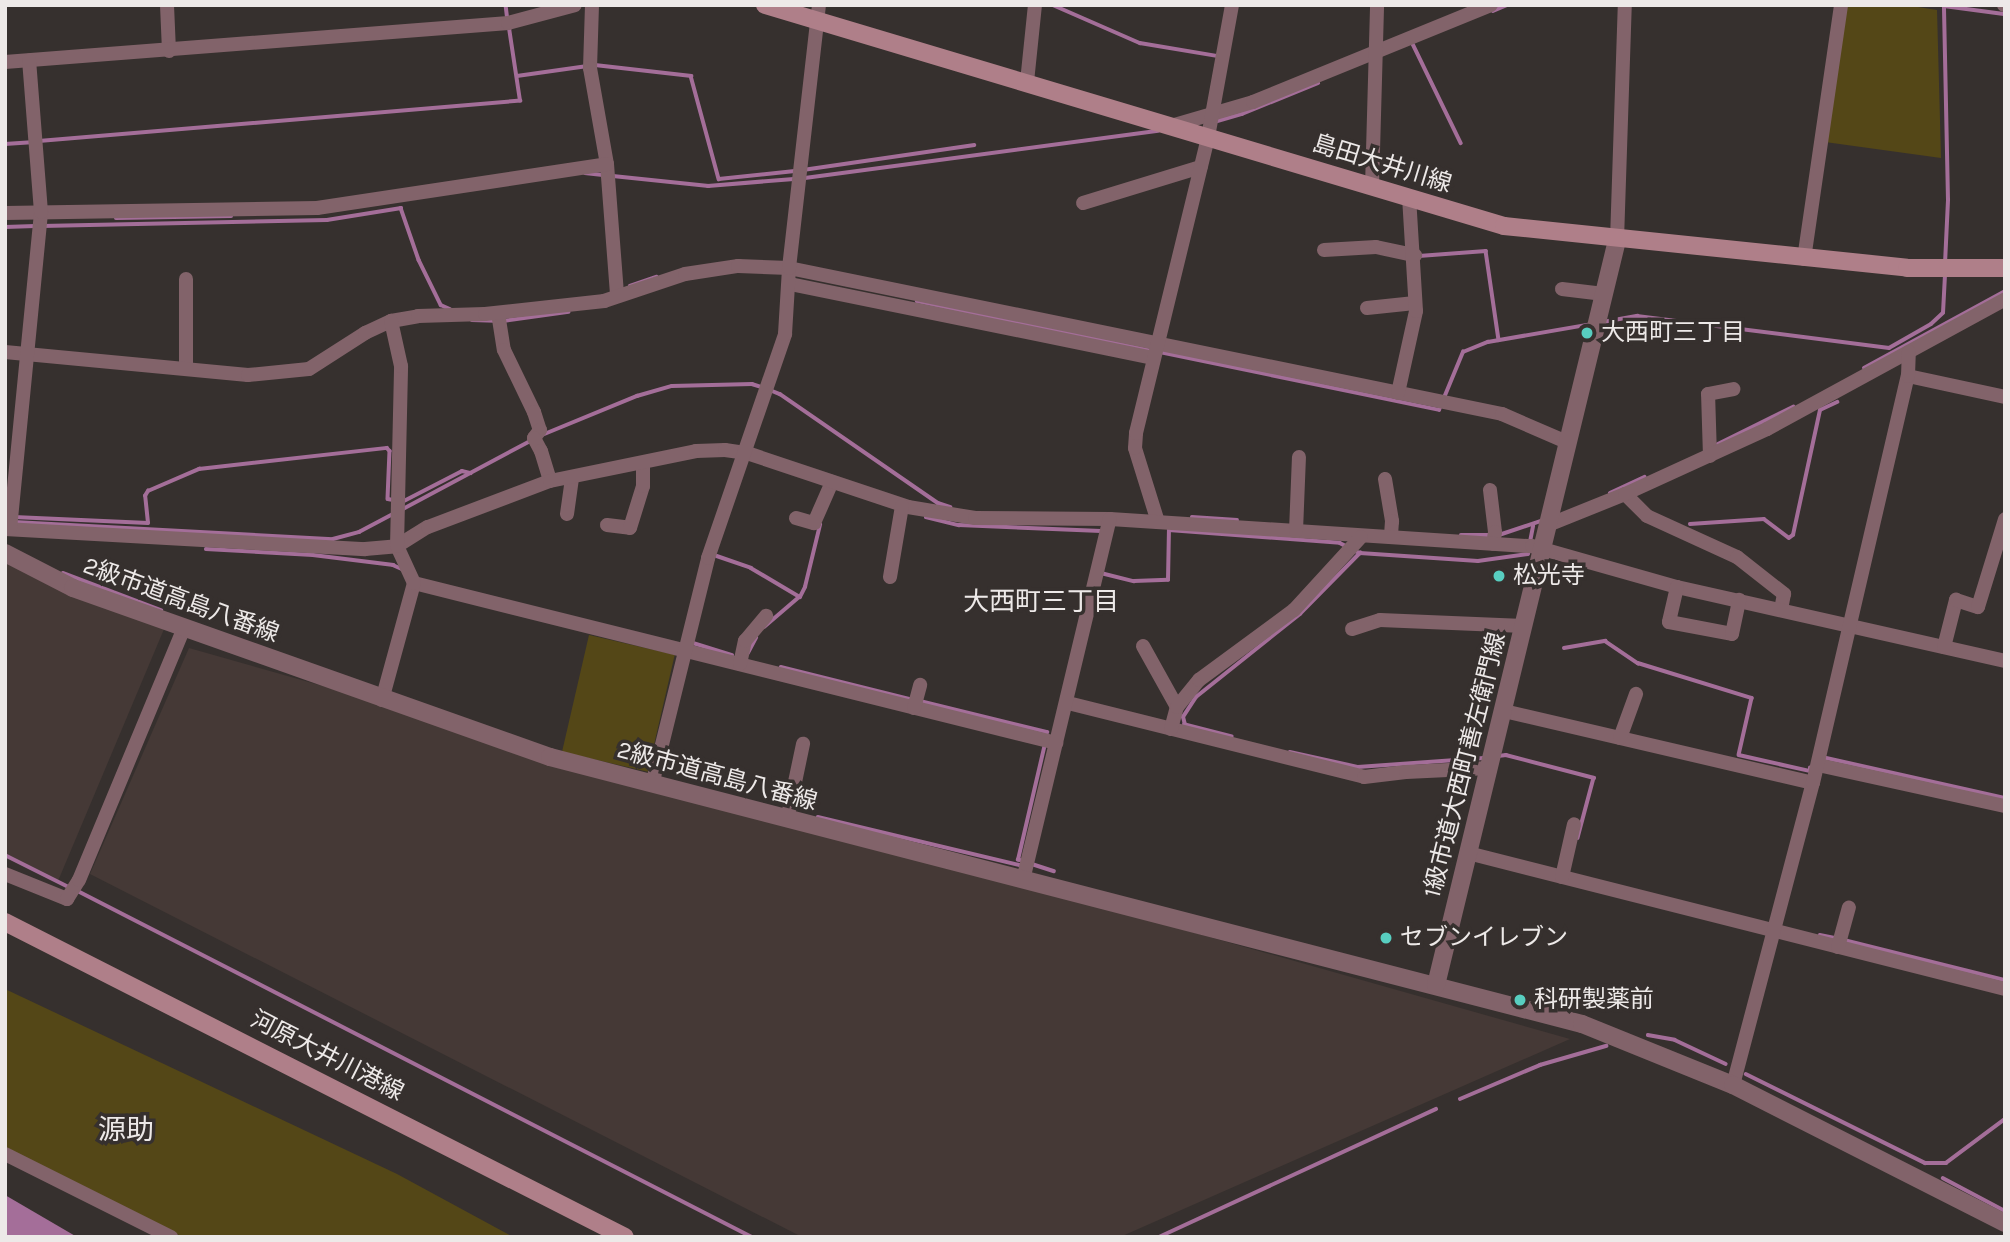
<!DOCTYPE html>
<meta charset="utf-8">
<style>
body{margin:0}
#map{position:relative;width:2010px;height:1242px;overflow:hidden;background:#36302e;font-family:Karla,"Noto Sans JP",sans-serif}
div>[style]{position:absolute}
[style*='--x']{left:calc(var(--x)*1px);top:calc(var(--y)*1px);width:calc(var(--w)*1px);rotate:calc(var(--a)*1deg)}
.built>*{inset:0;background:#453936}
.green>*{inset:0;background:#544717;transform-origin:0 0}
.water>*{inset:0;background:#a46e99}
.stream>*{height:3.5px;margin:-1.75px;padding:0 1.75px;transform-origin:1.75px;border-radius:1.75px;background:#a46e99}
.minor>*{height:14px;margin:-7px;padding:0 7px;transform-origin:7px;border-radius:7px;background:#82636a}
.tertiary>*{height:18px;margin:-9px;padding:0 9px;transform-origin:9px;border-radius:9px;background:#82636a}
.secondary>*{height:18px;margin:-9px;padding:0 9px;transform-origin:9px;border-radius:9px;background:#af7f89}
.dots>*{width:19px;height:19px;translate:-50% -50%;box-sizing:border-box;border:4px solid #36302e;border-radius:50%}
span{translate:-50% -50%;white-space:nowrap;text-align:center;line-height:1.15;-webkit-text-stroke:7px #36302e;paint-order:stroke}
.street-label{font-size:24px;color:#ede9e8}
.poi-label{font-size:24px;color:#ede9e8}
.left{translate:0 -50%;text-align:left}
.neighbourhood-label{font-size:26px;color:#ede9e8}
.quarter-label{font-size:28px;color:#ede9e8}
.frame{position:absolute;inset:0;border:7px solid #ede9e8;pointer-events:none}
</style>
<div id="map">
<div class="built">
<i style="clip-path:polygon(5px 547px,167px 622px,58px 881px,5px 855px)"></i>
<i style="clip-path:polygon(189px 648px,1570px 1039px,1120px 1237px,802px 1237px,90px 874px)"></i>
</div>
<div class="green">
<i style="clip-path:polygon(1845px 5px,1905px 5px,1937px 10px,1941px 158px,1825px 142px)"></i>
<i style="left:589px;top:635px;width:88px;height:120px;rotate:13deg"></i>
<i style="clip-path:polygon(5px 989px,397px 1174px,513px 1237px,183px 1237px,5px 1150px)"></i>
</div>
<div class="water">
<i style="clip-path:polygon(5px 1195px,77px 1237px,5px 1237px)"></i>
</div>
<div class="stream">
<i style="--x:506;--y:5;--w:16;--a:83"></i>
<i style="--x:1053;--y:5;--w:95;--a:23.6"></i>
<i style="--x:1140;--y:43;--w:79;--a:9.5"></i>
<i style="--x:1493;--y:11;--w:15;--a:-23"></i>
<i style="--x:1413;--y:44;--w:110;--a:64.1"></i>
<i style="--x:595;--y:65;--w:97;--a:6.5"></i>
<i style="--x:691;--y:76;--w:107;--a:74.8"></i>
<i style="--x:719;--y:179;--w:76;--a:-6"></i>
<i style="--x:517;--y:76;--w:71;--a:-8.1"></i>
<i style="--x:1214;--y:122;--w:29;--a:-16"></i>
<i style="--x:1242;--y:114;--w:82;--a:-22.2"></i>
<i style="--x:39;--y:141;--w:483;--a:-4.8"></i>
<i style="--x:520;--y:101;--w:74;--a:-98.6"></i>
<i style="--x:5;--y:144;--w:26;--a:-4"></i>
<i style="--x:803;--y:170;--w:173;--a:-8.3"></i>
<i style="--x:585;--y:173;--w:20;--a:6"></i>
<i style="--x:613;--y:176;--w:96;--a:6"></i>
<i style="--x:708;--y:186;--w:86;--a:-4.7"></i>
<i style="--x:805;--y:178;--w:356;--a:-7.6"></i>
<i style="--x:116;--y:218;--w:115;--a:-1"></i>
<i style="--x:42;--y:226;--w:285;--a:-1.2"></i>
<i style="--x:327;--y:220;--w:75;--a:-9.2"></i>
<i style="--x:401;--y:208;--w:55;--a:70.9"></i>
<i style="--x:419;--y:260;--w:50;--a:63.9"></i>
<i style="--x:441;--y:305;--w:10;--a:24"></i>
<i style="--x:5;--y:227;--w:30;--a:-2"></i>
<i style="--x:1419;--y:256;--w:67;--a:-4.3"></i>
<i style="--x:1486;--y:251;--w:90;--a:81.7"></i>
<i style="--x:1945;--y:264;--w:64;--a:-87.3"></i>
<i style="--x:1948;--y:200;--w:194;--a:-91.2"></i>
<i style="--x:1944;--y:6;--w:62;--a:7.5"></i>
<i style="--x:630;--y:286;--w:28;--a:-19"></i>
<i style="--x:917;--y:301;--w:241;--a:12"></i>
<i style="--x:472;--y:320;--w:23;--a:2"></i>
<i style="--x:503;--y:321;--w:66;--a:-7.9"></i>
<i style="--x:1603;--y:322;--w:35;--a:-10"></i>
<i style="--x:1637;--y:316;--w:254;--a:7.2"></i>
<i style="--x:1889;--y:348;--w:48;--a:-29.7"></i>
<i style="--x:1931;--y:324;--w:16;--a:-43"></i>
<i style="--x:1943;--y:313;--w:38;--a:-87"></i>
<i style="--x:1160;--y:352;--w:285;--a:11.7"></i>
<i style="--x:1439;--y:410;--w:5;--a:-68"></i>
<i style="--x:1864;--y:368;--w:161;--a:-28.6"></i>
<i style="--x:770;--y:390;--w:11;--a:22"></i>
<i style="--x:780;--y:394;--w:192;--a:34.6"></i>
<i style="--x:938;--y:503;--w:13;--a:18"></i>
<i style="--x:1444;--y:398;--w:50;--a:-67.6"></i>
<i style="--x:1463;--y:352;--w:27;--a:-22"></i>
<i style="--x:1488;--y:342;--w:106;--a:-9.8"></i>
<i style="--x:542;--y:435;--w:103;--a:-22.3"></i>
<i style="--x:637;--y:396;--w:36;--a:-16"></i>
<i style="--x:672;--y:386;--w:80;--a:-1.4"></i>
<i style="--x:752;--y:384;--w:10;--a:17"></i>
<i style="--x:1718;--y:444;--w:84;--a:-26.3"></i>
<i style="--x:1610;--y:493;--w:38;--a:-25"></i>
<i style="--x:404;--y:501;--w:65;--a:-27.3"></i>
<i style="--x:462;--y:471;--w:9;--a:13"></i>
<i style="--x:403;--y:509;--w:146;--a:-28.1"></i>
<i style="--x:14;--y:517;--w:134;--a:2.6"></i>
<i style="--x:148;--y:523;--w:27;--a:-96"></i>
<i style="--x:145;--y:496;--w:6;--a:-59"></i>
<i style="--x:148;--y:491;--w:56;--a:-23.3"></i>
<i style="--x:199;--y:469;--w:189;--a:-6.4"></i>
<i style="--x:387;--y:448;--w:4;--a:45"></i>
<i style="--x:390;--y:451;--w:48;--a:92.4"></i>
<i style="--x:388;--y:499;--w:5;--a:11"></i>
<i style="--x:926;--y:517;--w:34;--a:14"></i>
<i style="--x:959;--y:525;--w:142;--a:2.4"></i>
<i style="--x:1192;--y:517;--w:45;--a:3.8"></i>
<i style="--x:14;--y:522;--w:319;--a:3.1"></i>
<i style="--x:333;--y:539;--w:27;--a:-15"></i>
<i style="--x:359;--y:532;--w:38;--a:-28"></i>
<i style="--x:1690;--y:524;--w:74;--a:-3.9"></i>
<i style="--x:1764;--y:519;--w:31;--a:37"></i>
<i style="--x:1789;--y:538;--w:5;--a:-37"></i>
<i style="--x:1793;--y:535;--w:128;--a:-77.8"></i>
<i style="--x:1820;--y:410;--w:19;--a:-25"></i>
<i style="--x:1461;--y:535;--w:31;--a:0"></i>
<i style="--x:1499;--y:535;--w:44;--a:-18.4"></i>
<i style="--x:1530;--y:542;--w:16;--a:-79"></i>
<i style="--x:206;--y:549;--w:107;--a:3.2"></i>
<i style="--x:313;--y:555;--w:81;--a:7.1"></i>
<i style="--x:393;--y:565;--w:10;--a:24"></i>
<i style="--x:1353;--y:550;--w:8;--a:23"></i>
<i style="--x:1360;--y:553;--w:118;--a:3.9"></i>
<i style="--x:1478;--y:561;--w:50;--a:-8"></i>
<i style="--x:1528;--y:554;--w:4;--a:-76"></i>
<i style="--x:717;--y:556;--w:36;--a:19"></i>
<i style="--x:751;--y:568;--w:57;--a:30.6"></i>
<i style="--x:800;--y:597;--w:46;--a:139.4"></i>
<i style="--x:63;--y:573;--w:105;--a:20.7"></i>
<i style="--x:1101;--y:573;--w:34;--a:14"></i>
<i style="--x:1134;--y:581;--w:34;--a:-2"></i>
<i style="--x:1168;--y:580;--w:50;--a:-88.9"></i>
<i style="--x:1169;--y:530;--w:171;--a:4.3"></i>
<i style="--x:1340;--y:543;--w:7;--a:27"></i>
<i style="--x:800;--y:597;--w:11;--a:-63"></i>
<i style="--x:805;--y:587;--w:64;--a:-76.4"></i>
<i style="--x:690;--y:642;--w:44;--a:17.2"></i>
<i style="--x:1564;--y:648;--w:42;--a:-9.7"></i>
<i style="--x:1605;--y:641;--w:40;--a:34"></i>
<i style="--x:1638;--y:663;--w:119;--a:17.1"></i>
<i style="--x:1752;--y:698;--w:58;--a:102.8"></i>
<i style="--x:1739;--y:755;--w:73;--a:12.7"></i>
<i style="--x:1810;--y:771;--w:3;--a:-90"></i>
<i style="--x:748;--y:653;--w:17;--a:-62"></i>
<i style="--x:781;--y:667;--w:136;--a:14"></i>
<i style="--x:920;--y:701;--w:131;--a:13.7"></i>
<i style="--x:1047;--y:732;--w:5;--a:101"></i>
<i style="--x:1232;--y:737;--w:49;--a:-165.7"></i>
<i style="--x:1185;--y:725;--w:8;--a:-104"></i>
<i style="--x:1183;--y:717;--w:24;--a:-57"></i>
<i style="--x:1196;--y:697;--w:133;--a:-38.6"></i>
<i style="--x:1300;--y:614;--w:86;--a:-45.5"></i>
<i style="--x:1290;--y:752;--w:70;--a:12.4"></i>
<i style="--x:1358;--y:767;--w:126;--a:-4.1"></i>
<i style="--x:1498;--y:756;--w:8;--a:-7"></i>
<i style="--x:1506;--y:755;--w:91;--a:14.6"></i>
<i style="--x:1594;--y:778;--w:62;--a:104.9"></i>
<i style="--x:1822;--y:757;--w:188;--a:12.6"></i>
<i style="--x:818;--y:817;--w:208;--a:13.4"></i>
<i style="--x:5;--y:855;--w:72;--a:26.6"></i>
<i style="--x:1025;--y:862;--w:7;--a:-164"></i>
<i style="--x:1018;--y:860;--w:119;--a:-76.9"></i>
<i style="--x:1032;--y:864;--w:23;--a:18"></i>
<i style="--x:76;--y:890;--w:760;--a:27.17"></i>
<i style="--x:1820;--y:935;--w:16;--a:11"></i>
<i style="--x:1844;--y:940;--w:166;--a:14"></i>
<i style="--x:1648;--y:1035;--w:27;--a:10"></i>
<i style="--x:1675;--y:1040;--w:56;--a:25.2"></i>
<i style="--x:1746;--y:1074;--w:200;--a:26.4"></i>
<i style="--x:1925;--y:1163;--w:21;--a:0"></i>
<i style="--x:1946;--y:1163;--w:74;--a:-36.7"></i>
<i style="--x:1460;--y:1099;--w:87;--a:-23"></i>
<i style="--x:1540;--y:1065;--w:69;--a:-16.1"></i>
<i style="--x:1943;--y:1178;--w:70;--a:28"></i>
<i style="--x:1159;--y:1237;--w:305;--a:-24.8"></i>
</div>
<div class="minor">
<i style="--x:167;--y:5;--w:46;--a:87.5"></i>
<i style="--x:592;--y:5;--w:63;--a:91.8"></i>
<i style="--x:590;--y:68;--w:97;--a:80"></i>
<i style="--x:607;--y:164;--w:131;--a:85.6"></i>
<i style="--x:2004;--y:5;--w:1;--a:0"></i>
<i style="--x:5;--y:62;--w:505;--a:-4.43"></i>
<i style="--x:508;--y:23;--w:69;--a:-15"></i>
<i style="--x:1027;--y:82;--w:77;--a:-84.1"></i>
<i style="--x:1171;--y:126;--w:85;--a:-16.3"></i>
<i style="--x:1253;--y:102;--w:257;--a:-22.2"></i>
<i style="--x:1372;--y:187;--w:182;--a:-88.4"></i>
<i style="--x:1083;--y:203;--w:123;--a:-17"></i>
<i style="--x:5;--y:213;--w:312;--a:-0.9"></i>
<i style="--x:317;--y:208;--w:293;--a:-8.6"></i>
<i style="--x:1617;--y:240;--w:235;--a:-88.1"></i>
<i style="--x:1324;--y:250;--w:52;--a:-3.3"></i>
<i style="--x:1376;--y:247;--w:40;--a:12"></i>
<i style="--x:1804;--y:259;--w:257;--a:-81.7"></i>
<i style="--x:186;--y:279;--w:89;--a:90"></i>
<i style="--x:790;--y:284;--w:370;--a:11.5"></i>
<i style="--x:1562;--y:289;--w:42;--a:6.8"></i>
<i style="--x:1367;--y:308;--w:48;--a:-5.9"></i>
<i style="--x:498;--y:313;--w:37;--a:81"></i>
<i style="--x:504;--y:350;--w:69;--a:64.2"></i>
<i style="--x:534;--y:412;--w:19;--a:72"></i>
<i style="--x:540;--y:430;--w:10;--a:127"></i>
<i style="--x:534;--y:438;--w:15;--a:62"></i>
<i style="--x:541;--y:451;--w:31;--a:73"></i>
<i style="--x:5;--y:352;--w:244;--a:5.4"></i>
<i style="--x:248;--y:375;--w:61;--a:-5.6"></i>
<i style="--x:309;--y:369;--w:67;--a:-32.7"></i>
<i style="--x:365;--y:333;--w:29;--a:-25"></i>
<i style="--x:391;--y:321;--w:27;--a:-10"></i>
<i style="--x:418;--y:316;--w:67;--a:-1.7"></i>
<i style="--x:485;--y:314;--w:120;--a:-6.2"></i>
<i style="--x:604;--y:301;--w:85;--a:-18.4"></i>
<i style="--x:685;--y:274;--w:54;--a:-8.6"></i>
<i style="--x:738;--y:266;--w:51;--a:2.2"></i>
<i style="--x:789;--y:268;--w:728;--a:11.57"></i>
<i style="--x:1502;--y:414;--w:73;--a:23.4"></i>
<i style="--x:1908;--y:376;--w:99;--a:12.2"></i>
<i style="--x:1398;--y:393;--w:84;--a:-77.6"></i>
<i style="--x:1416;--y:311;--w:113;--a:-93.5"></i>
<i style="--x:1710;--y:456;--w:62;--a:-91.8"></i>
<i style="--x:1708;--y:394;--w:26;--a:-11"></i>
<i style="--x:1385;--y:479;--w:43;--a:80.5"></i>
<i style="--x:1392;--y:521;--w:16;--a:94"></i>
<i style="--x:1490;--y:490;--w:42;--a:83.2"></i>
<i style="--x:1495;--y:532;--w:12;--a:99"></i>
<i style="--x:1625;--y:494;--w:31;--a:45"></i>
<i style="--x:1647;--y:516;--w:99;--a:24.5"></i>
<i style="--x:1737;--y:557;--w:60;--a:38.2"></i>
<i style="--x:1784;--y:594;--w:16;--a:101"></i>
<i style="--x:567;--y:514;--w:37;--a:-82"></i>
<i style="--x:796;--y:518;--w:19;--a:16"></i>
<i style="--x:814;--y:523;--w:45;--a:-66.3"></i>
<i style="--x:1158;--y:522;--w:77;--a:-107.3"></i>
<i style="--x:1135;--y:448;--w:15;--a:-86"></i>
<i style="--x:1136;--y:433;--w:305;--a:-76.3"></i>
<i style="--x:1208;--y:137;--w:134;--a:-79.7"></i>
<i style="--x:607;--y:525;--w:23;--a:7"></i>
<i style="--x:630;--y:528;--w:44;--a:-72.8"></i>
<i style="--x:643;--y:486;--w:23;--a:-90"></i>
<i style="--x:1548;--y:525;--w:83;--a:-21.9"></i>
<i style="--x:1625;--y:494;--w:156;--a:-24.6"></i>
<i style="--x:1767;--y:429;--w:271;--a:-28.6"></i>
<i style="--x:5;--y:529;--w:361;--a:3.2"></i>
<i style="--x:365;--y:549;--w:32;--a:-5"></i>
<i style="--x:397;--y:546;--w:36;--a:-32"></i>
<i style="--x:428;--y:527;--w:130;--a:-20.7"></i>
<i style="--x:550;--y:481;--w:149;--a:-11.6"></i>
<i style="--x:696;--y:451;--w:29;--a:-2"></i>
<i style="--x:725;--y:450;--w:22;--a:8"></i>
<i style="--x:747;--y:453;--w:170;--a:18.5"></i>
<i style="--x:908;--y:507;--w:68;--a:9.3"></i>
<i style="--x:975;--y:518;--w:135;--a:0.4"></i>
<i style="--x:1110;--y:519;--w:423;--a:3.7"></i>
<i style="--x:1532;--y:546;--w:151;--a:15.8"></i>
<i style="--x:1677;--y:587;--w:336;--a:12.7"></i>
<i style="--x:10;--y:529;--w:319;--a:-84.4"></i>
<i style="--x:41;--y:212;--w:152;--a:-94.5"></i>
<i style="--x:1296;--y:531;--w:74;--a:-87.7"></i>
<i style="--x:890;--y:577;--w:72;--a:-80.4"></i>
<i style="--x:414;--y:583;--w:662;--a:13.99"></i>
<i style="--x:1677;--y:587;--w:36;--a:103"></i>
<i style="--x:1669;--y:622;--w:64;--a:10.8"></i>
<i style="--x:1732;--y:634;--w:35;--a:-78"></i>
<i style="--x:1352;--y:629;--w:29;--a:-18"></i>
<i style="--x:1380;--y:620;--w:144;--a:2.4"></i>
<i style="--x:1143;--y:646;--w:70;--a:60.9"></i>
<i style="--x:1944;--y:647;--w:49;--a:-75.7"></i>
<i style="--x:1956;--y:600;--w:23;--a:18"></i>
<i style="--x:1978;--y:607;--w:92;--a:-72.9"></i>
<i style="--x:740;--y:664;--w:24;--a:-78"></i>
<i style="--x:745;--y:641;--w:33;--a:-50"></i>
<i style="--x:382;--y:700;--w:121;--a:-74.7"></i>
<i style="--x:414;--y:583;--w:41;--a:-114.7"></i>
<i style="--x:397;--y:546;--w:180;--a:-88.7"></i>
<i style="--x:401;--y:366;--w:46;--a:-102.5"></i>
<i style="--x:1068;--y:703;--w:305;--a:14"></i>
<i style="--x:1364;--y:777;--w:42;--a:-6.8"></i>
<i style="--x:1406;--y:772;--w:84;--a:-2.7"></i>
<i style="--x:914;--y:708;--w:24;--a:-75"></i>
<i style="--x:1504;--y:711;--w:317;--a:13.1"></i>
<i style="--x:1171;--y:729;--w:23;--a:-75"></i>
<i style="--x:1177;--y:707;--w:35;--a:-51"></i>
<i style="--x:1199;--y:680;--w:118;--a:-36.4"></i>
<i style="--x:1294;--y:610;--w:99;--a:-47.5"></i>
<i style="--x:1620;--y:738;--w:47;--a:-70"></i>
<i style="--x:1818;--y:765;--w:191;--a:12.4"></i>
<i style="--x:652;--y:785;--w:234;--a:-76.1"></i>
<i style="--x:708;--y:558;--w:237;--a:-71"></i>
<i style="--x:785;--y:334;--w:66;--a:-86.5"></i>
<i style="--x:789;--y:268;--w:265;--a:-83.5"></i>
<i style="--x:787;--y:820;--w:78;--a:-78.1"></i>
<i style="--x:1468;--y:853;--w:554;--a:14.21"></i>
<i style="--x:5;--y:874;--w:67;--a:22"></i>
<i style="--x:67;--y:899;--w:22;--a:-58"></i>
<i style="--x:79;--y:880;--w:273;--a:-67.4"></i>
<i style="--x:1562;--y:877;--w:54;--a:-77.2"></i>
<i style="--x:1023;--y:880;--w:371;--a:-76.5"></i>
<i style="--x:1838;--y:947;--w:41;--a:-74.6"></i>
<i style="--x:1733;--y:1085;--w:312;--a:-75.2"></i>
<i style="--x:1813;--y:783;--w:418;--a:-76.9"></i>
<i style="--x:1908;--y:376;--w:24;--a:-88"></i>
<i style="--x:5;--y:1154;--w:186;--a:26.6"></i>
</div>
<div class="tertiary">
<i style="--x:5;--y:553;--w:76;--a:27.2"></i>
<i style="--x:73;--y:588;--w:506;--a:19.51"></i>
<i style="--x:550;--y:757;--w:1066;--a:14.51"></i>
<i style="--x:1582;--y:1024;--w:163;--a:22"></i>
<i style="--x:1733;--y:1085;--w:305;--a:26.9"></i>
<i style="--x:1436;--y:985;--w:767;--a:-76.34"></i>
</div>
<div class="secondary">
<i style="--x:765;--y:5;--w:771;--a:16.65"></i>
<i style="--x:1504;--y:226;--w:405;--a:5.9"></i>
<i style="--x:1907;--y:268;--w:98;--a:0"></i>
<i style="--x:5;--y:922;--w:695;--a:26.93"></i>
</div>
<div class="dots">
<i style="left:1587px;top:333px;background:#58cec0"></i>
<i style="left:1499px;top:576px;background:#58cec0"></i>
<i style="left:1386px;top:938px;background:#58cec0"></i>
<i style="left:1520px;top:1000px;background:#58cec0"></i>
</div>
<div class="street-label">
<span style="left:1382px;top:164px;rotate:17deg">島田大井川線</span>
<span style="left:181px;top:600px;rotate:20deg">2級市道高島八番線</span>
<span style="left:1465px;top:765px;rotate:-76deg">1級市道大西町善左衛門線</span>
<span style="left:717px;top:776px;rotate:15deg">2級市道高島八番線</span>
<span style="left:327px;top:1056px;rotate:27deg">河原大井川港線</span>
</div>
<div class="poi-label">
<span class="left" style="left:1601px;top:333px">大西町三丁目</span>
<span class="left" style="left:1513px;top:576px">松光寺</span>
<span class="left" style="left:1400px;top:938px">セブンイレブン</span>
<span class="left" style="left:1534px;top:1000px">科研製薬前</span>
</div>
<div class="neighbourhood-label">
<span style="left:1041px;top:602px">大西町三丁目</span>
</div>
<div class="quarter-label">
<span style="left:126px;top:1130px">源助</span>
</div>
<div class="frame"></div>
</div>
